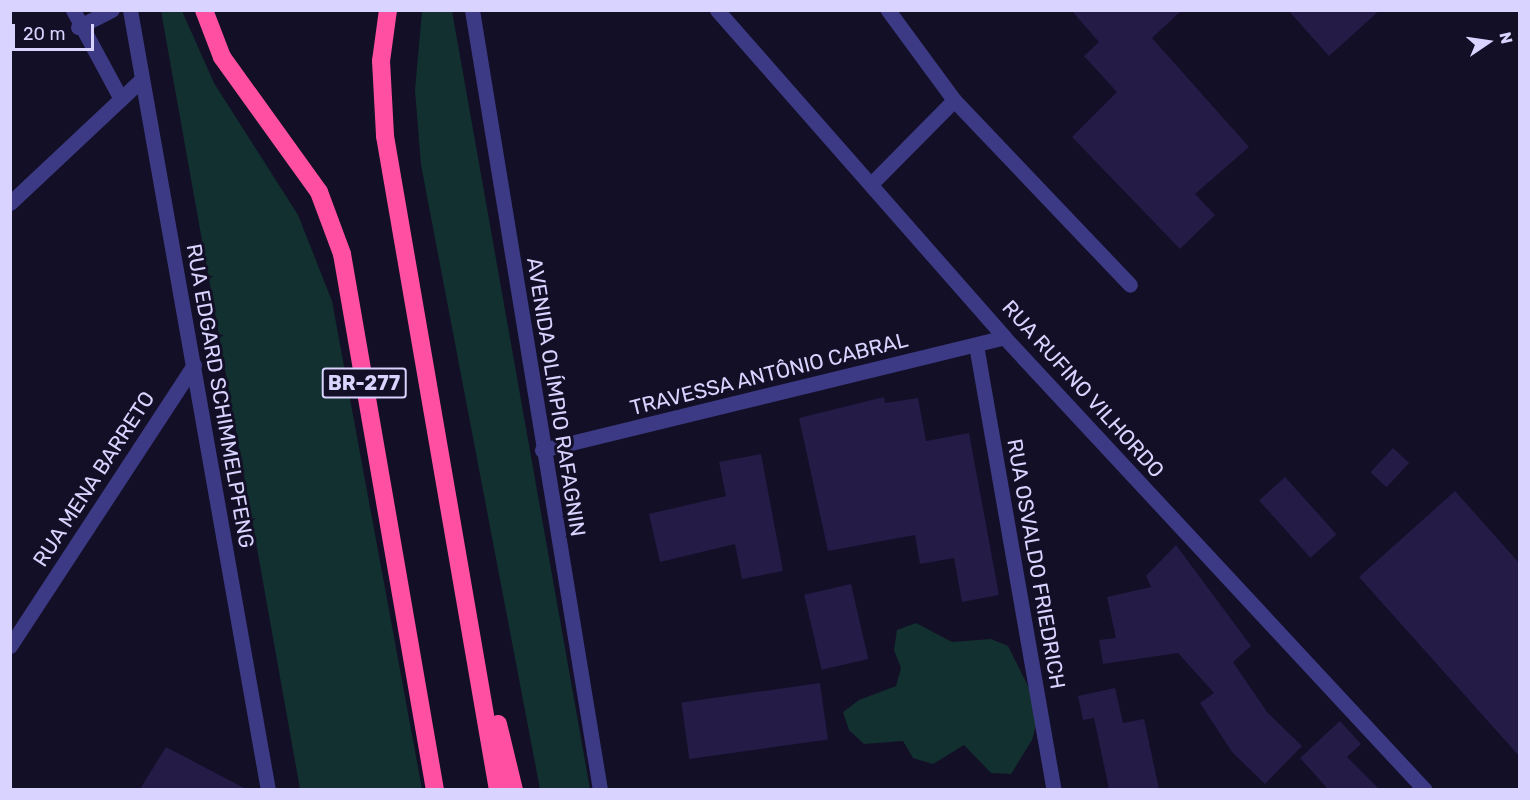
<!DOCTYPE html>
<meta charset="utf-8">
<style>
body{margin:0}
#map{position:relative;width:1530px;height:800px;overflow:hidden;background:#130f26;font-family:Rubik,sans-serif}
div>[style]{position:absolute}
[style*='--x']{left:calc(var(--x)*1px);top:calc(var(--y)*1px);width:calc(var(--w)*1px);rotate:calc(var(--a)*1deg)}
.green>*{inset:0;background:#12302f}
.building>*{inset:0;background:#241b47;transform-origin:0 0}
.minor>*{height:15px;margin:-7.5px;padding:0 7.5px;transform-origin:7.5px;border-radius:7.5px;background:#3d3a85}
.highway>*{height:18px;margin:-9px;padding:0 9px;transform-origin:9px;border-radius:9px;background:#ff4fa3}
span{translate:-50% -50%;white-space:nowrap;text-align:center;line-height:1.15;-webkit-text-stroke:6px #130f26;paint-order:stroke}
.shield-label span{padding:2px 4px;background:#130f26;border:2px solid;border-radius:4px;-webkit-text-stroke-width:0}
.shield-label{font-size:20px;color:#d9d4ff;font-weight:700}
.street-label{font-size:21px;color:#d9d4ff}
.frame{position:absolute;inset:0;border:12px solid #d9d4ff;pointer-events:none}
.north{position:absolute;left:1458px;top:12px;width:60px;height:60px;-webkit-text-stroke:4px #130f26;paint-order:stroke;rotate:77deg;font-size:16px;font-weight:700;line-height:24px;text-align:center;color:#d9d4ff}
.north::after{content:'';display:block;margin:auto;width:21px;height:27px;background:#d9d4ff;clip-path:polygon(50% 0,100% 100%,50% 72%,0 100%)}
.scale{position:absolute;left:12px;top:24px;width:82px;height:27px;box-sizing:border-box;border:3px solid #d9d4ff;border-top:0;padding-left:8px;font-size:18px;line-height:21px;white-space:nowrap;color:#d9d4ff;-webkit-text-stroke:4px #130f26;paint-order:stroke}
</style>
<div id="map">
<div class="green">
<i style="clip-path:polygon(161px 11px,182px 11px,214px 83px,298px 215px,332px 301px,422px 789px,300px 789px)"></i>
<i style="clip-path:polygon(422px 11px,452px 11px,590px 789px,540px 789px,421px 165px,415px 90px)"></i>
<i style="clip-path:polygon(916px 623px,952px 642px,991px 639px,1008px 646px,1034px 698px,1037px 722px,1032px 740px,1011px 774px,991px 773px,964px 745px,933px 764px,913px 758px,903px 741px,864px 744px,849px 730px,843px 712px,859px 700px,896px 686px,901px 668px,894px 650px,897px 630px)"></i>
</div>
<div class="building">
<i style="clip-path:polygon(1071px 10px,1182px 10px,1152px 38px,1249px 147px,1195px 194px,1215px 215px,1180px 249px,1072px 137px,1117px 92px,1084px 56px,1099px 42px)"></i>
<i style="clip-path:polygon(1288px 10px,1380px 10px,1329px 56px)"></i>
<i style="clip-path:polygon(884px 397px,885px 403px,918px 398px,926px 441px,969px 433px,999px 595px,962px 602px,954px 558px,920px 564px,915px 535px,828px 551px,799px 418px)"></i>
<i style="left:1393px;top:448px;width:22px;height:33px;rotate:43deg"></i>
<i style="clip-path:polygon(761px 454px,783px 571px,742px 579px,735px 544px,660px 562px,649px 514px,726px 496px,719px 462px)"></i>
<i style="left:1285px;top:477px;width:77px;height:35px;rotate:48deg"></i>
<i style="clip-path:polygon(1455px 491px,1520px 564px,1520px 757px,1359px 577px)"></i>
<i style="clip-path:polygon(1176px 545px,1251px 646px,1233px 662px,1267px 712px,1302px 746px,1265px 784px,1232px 752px,1200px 703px,1214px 693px,1178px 653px,1103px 664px,1099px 640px,1116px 638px,1107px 597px,1151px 587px,1146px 576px)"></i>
<i style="left:851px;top:584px;width:77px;height:48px;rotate:77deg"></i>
<i style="left:820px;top:683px;width:57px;height:140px;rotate:82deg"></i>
<i style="clip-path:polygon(1115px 688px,1123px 723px,1144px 719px,1159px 789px,1109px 789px,1094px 718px,1083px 720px,1078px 696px)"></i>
<i style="clip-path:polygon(1340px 721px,1361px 744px,1347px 757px,1379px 789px,1328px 789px,1300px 758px)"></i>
<i style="clip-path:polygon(166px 747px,246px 789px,140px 789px)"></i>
</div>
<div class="minor">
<i style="--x:73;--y:10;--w:101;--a:61.7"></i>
<i style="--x:130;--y:10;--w:792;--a:79.97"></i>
<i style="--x:472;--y:10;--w:790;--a:80.68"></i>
<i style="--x:717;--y:10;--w:435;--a:48.7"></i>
<i style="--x:1004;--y:337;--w:618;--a:47.1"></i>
<i style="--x:78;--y:27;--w:38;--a:-27"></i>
<i style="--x:954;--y:100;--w:255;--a:46.4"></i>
<i style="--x:871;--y:184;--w:118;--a:-45.3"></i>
<i style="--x:954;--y:100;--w:112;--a:-126.3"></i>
<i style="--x:10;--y:203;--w:180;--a:-43.2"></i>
<i style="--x:976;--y:345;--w:452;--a:80.1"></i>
<i style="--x:542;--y:450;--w:476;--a:-13.7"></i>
<i style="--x:10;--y:646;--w:336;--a:-56.8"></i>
</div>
<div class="highway">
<i style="--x:204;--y:10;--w:50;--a:69"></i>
<i style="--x:222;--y:57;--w:166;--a:54.3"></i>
<i style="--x:319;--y:192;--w:66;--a:69.6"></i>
<i style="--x:342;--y:254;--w:544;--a:80.16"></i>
<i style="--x:388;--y:10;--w:51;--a:97.8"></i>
<i style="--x:381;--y:61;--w:75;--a:86.9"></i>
<i style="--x:385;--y:136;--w:664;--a:80.2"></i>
<i style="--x:498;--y:724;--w:68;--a:76.4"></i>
</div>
<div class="shield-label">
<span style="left:364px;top:383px">BR-277</span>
</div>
<div class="street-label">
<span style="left:769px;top:374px;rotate:-14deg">TRAVESSA ANTÔNIO CABRAL</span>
<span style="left:1083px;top:389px;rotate:48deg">RUA RUFINO VILHORDO</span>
<span style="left:220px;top:396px;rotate:80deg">RUA EDGARD SCHIMMELPFENG</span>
<span style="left:556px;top:397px;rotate:81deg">AVENIDA OLÍMPIO RAFAGNIN</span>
<span style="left:94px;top:479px;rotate:-57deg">RUA MENA BARRETO</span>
<span style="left:1036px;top:564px;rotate:80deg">RUA OSVALDO FRIEDRICH</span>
</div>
<div class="frame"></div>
<div class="north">N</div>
<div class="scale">20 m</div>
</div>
